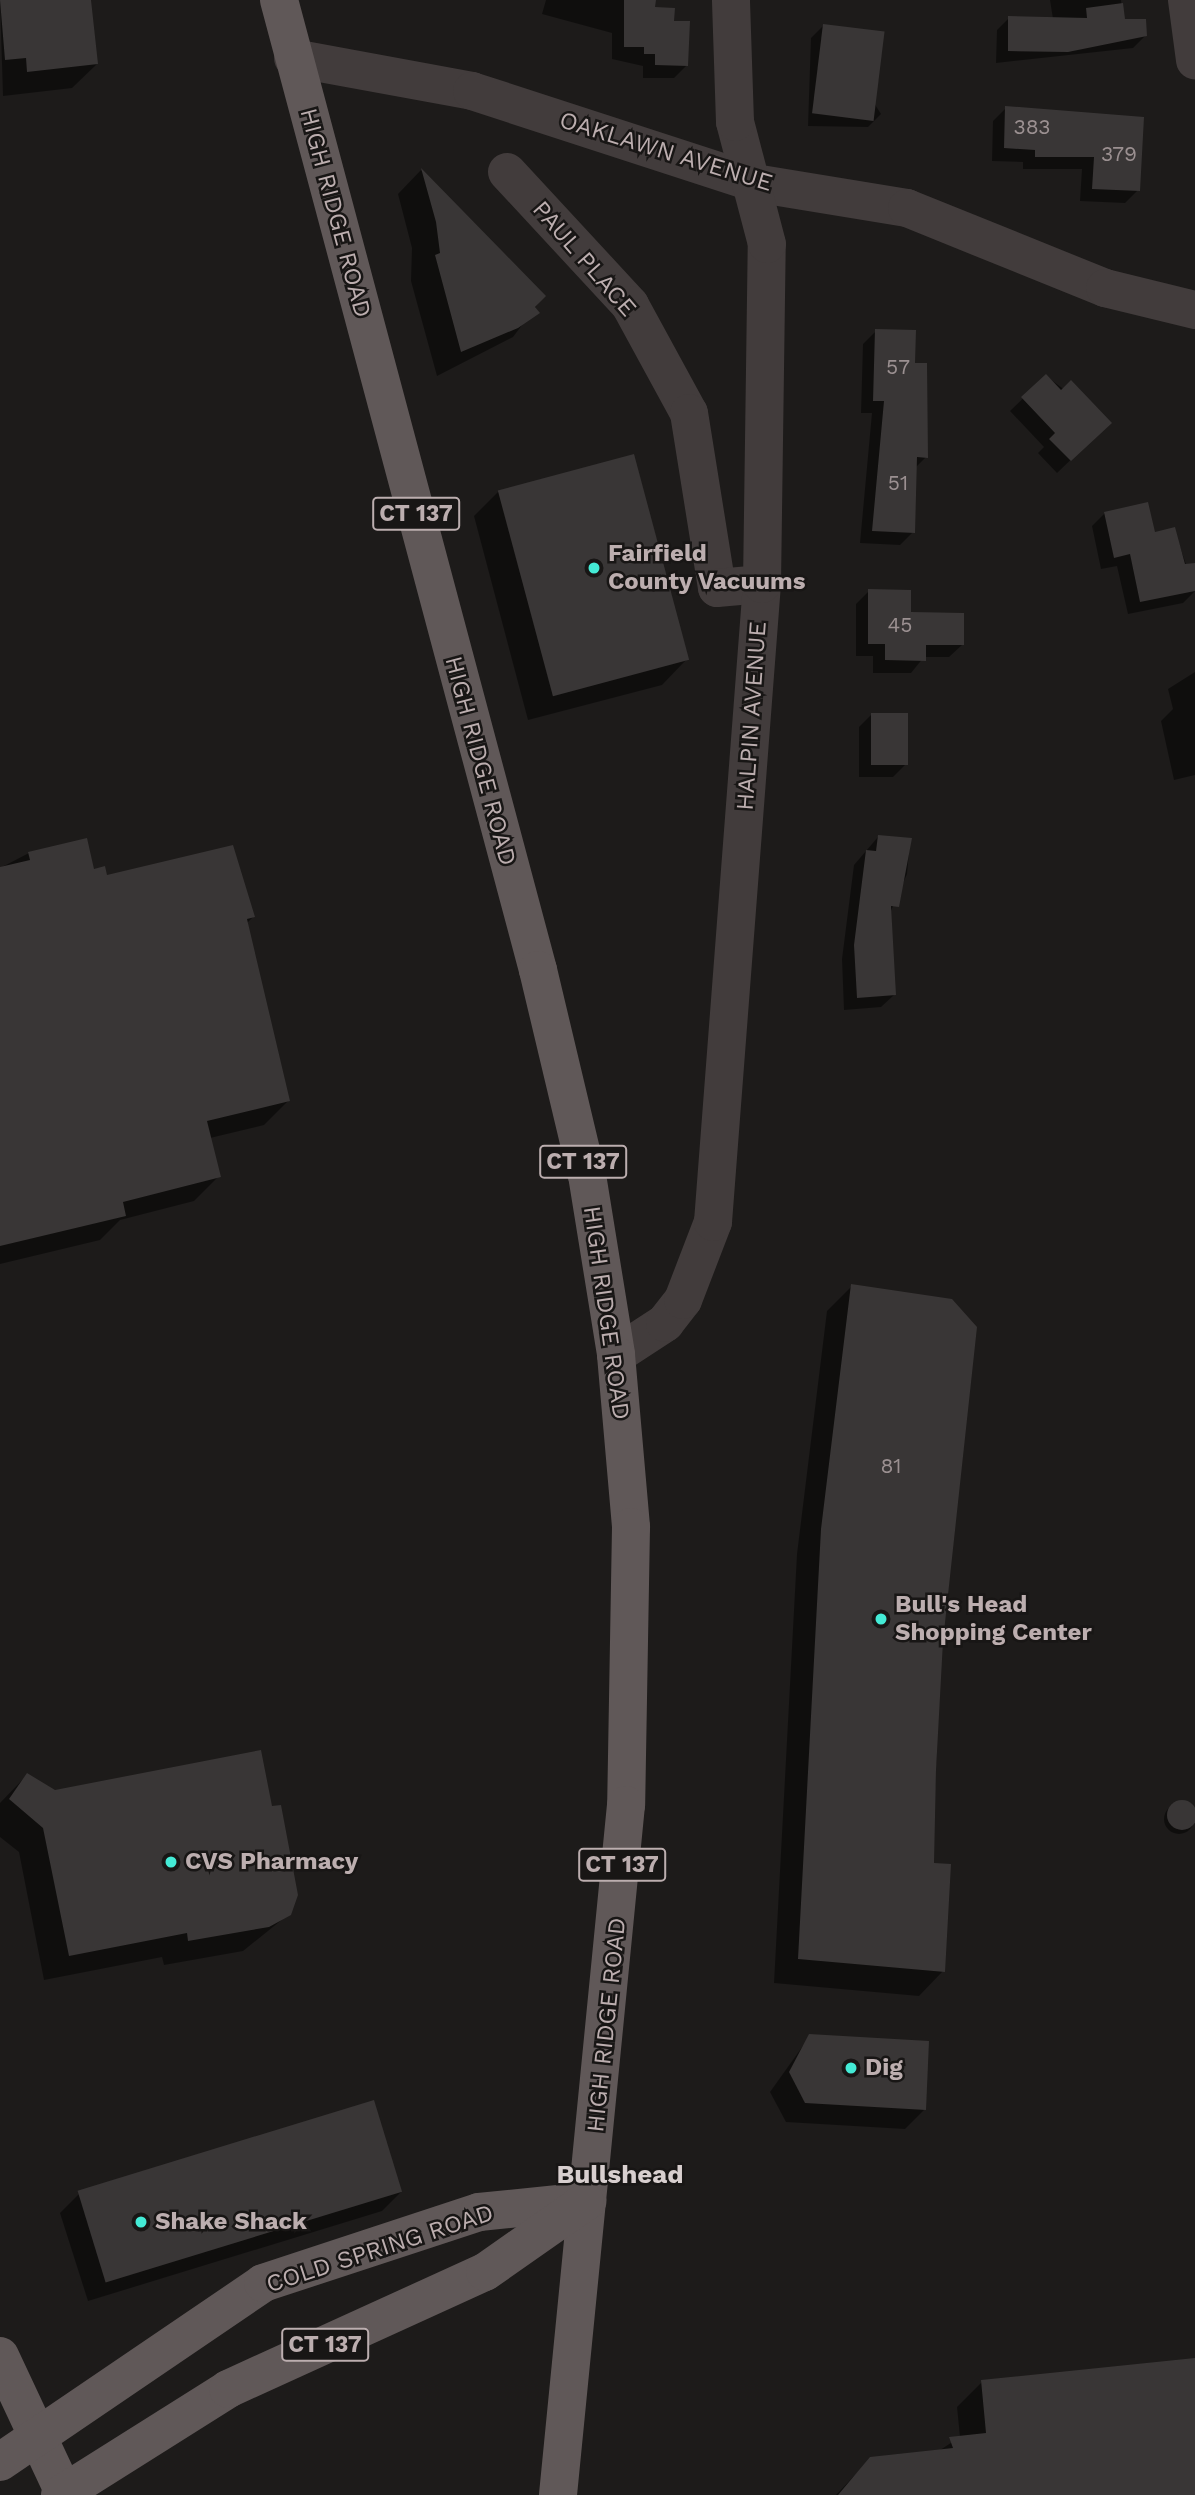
<!DOCTYPE html>
<style>
body{margin:0}
#map{position:relative;width:1195px;height:2495px;overflow:hidden;background:#1d1b1a;font-family:"Work Sans",sans-serif}
div>[style]{position:absolute}
[style*='--x']{left:calc(var(--x)*1px);top:calc(var(--y)*1px);width:calc(var(--w)*1px);rotate:calc(var(--a)*1deg)}
.shadow>*{inset:0;background:#0007}
.round{border-radius:50%}
.building>*{inset:0;background:#393636;transform-origin:0 0}
.minor>*{height:38px;margin:-19px;padding:0 19px;transform-origin:19px;border-radius:19px;background:#423c3c}
.major>*{height:38px;margin:-19px;padding:0 19px;transform-origin:19px;border-radius:19px;background:#605858}
.dots>*{width:19px;height:19px;translate:-50% -50%;box-sizing:border-box;border:4px solid #181615;border-radius:50%}
span{translate:-50% -50%;white-space:nowrap;text-align:center;line-height:1.15;-webkit-text-stroke:5px #181615;paint-order:stroke}
.number-label{font-size:21px;color:#9b9091}
.number-label span{-webkit-text-stroke-width:0}
.shield-label span{padding:2px 5px;background:#181615;border:2px solid;border-radius:5px;-webkit-text-stroke-width:0}
.shield-label{font-size:23px;color:#bcaeaf;font-weight:700}
.street-label{font-size:24px;color:#bcaeaf}
.poi-label{font-size:24px;color:#bcaeaf;font-weight:700}
.left{translate:0 -50%;text-align:left}
.neighbourhood-label{font-size:26px;color:#d8cfcf;font-weight:700}
</style>
<div id="map">
<div class="shadow">
<i style="clip-path:polygon(0 0,90px 0,97px 64px,72px 88px,3px 96px)"></i>
<i style="clip-path:polygon(546px 0,654px 0,654px 9px,672px 22px,687px 65px,674px 78px,643px 78px,643px 66px,612px 59px,612px 33px,542px 14px)"></i>
<i style="clip-path:polygon(1050px 0,1121px 0,1123px 20px,1146px 35px,1133px 48px,996px 63px,997px 30px,1009px 18px,1053px 19px)"></i>
<i style="clip-path:polygon(824px 25px,881px 114px,868px 127px,808px 126px,811px 38px)"></i>
<i style="clip-path:polygon(1006px 108px,1142px 118px,1138px 190px,1125px 203px,1080px 201px,1082px 169px,1023px 169px,1023px 162px,992px 161px,993px 121px)"></i>
<i style="clip-path:polygon(421px 170px,544px 296px,513px 337px,437px 376px,411px 281px,412px 248px,398px 194px)"></i>
<i style="clip-path:polygon(876px 331px,913px 364px,926px 457px,915px 468px,913px 532px,900px 545px,860px 543px,872px 413px,861px 413px,863px 344px)"></i>
<i style="clip-path:polygon(1046px 376px,1109px 423px,1057px 473px,1038px 453px,1044px 447px,1010px 411px)"></i>
<i style="clip-path:polygon(499px 491px,686px 660px,662px 685px,528px 720px,474px 516px)"></i>
<i style="clip-path:polygon(1105px 513px,1153px 534px,1174px 529px,1195px 591px,1183px 603px,1128px 614px,1117px 566px,1101px 569px,1092px 526px)"></i>
<i style="clip-path:polygon(869px 591px,910px 614px,962px 645px,949px 657px,924px 657px,911px 673px,873px 673px,873px 656px,856px 656px,856px 604px)"></i>
<i style="clip-path:polygon(1195px 672px,1195px 775px,1174px 780px,1161px 721px,1173px 709px,1168px 689px)"></i>
<i style="clip-path:polygon(872px 714px,906px 764px,893px 777px,859px 777px,859px 727px)"></i>
<i style="clip-path:polygon(878px 837px,910px 840px,907px 874px,890px 913px,894px 995px,881px 1007px,844px 1010px,842px 959px,854px 865px)"></i>
<i style="clip-path:polygon(29px 853px,253px 917px,246px 924px,288px 1101px,264px 1125px,210px 1138px,219px 1176px,194px 1201px,120px 1220px,100px 1240px,0 1264px,0 868px)"></i>
<i style="clip-path:polygon(852px 1286px,941px 1640px,932px 1865px,943px 1971px,919px 1996px,774px 1983px,797px 1554px,827px 1311px)"></i>
<i style="clip-path:polygon(27px 1775px,54px 1792px,289px 1914px,243px 1951px,164px 1965px,162px 1957px,44px 1980px,19px 1852px,0 1837px,0 1803px)"></i>
<i class="round" style="left:1164px;top:1804px;width:30px;height:30px"></i>
<i style="clip-path:polygon(810px 2036px,924px 2110px,905px 2129px,786px 2122px,770px 2092px)"></i>
<i style="clip-path:polygon(401px 2192px,382px 2211px,88px 2301px,60px 2213px,79px 2194px)"></i>
<i style="clip-path:polygon(1195px 2360px,1195px 2495px,836px 2495px,871px 2458px,937px 2452px,960px 2437px,957px 2407px,982px 2382px)"></i>
</div>
<div class="building">
<i style="clip-path:polygon(0 0,91px 0,98px 64px,27px 72px,26px 58px,5px 60px)"></i>
<i style="clip-path:polygon(624px 0,656px 0,655px 7px,675px 8px,674px 21px,690px 21px,688px 66px,655px 65px,655px 54px,644px 54px,644px 47px,624px 47px)"></i>
<i style="clip-path:polygon(1123px 3px,1125px 19px,1146px 19px,1147px 36px,1068px 52px,1008px 51px,1008px 16px,1087px 18px,1086px 8px)"></i>
<i style="left:823px;top:24px;width:62px;height:90px;rotate:7deg"></i>
<i style="clip-path:polygon(1005px 106px,1144px 117px,1140px 191px,1092px 189px,1094px 157px,1035px 157px,1035px 150px,1004px 148px)"></i>
<i style="clip-path:polygon(421px 168px,546px 296px,535px 307px,540px 313px,518px 328px,461px 352px,435px 255px,440px 253px,436px 222px)"></i>
<i style="clip-path:polygon(875px 329px,916px 330px,915px 363px,927px 363px,928px 458px,917px 457px,915px 533px,872px 531px,884px 401px,873px 401px)"></i>
<i style="clip-path:polygon(1046px 374px,1061px 390px,1071px 380px,1112px 423px,1071px 461px,1049px 439px,1055px 433px,1021px 397px)"></i>
<i style="left:634px;top:454px;width:213px;height:141px;rotate:75deg"></i>
<i style="clip-path:polygon(1148px 502px,1155px 532px,1175px 527px,1185px 564px,1195px 563px,1195px 591px,1140px 602px,1130px 554px,1114px 558px,1104px 512px)"></i>
<i style="clip-path:polygon(868px 589px,911px 590px,911px 612px,964px 613px,964px 645px,926px 645px,926px 661px,885px 660px,885px 644px,868px 644px)"></i>
<i style="left:871px;top:713px;width:37px;height:52px"></i>
<i style="clip-path:polygon(878px 835px,912px 838px,899px 907px,891px 906px,896px 995px,857px 998px,854px 945px,866px 850px,876px 851px)"></i>
<i style="clip-path:polygon(87px 838px,94px 869px,105px 866px,107px 875px,233px 845px,255px 917px,247px 919px,290px 1101px,207px 1121px,221px 1177px,123px 1202px,126px 1216px,0 1246px,0 867px,30px 860px,28px 852px)"></i>
<i style="clip-path:polygon(851px 1284px,952px 1299px,977px 1327px,943px 1641px,936px 1770px,934px 1863px,951px 1864px,945px 1972px,798px 1959px,821px 1529px)"></i>
<i style="clip-path:polygon(261px 1750px,272px 1806px,281px 1805px,298px 1895px,291px 1915px,269px 1927px,188px 1941px,187px 1933px,69px 1956px,43px 1828px,9px 1799px,27px 1773px,55px 1790px)"></i>
<i class="round" style="left:1167px;top:1800px;width:30px;height:30px"></i>
<i style="clip-path:polygon(809px 2034px,929px 2041px,926px 2110px,805px 2103px,789px 2072px)"></i>
<i style="left:374px;top:2100px;width:96px;height:310px;rotate:73deg"></i>
<i style="clip-path:polygon(1195px 2358px,1195px 2495px,838px 2495px,870px 2457px,953px 2448px,949px 2437px,986px 2433px,981px 2380px)"></i>
</div>
<div class="minor">
<i style="--x:1187;--y:0;--w:61;--a:82.4"></i>
<i style="--x:293;--y:58;--w:182;--a:10.4"></i>
<i style="--x:472;--y:91;--w:298;--a:18"></i>
<i style="--x:755;--y:183;--w:154;--a:9.3"></i>
<i style="--x:907;--y:208;--w:214;--a:22"></i>
<i style="--x:1105;--y:288;--w:93;--a:13.7"></i>
<i style="--x:507;--y:172;--w:181;--a:47.2"></i>
<i style="--x:630;--y:305;--w:123;--a:61.4"></i>
<i style="--x:689;--y:413;--w:177;--a:80.9"></i>
<i style="--x:717;--y:588;--w:45;--a:-5.1"></i>
<i style="--x:616;--y:1355;--w:59;--a:-33.1"></i>
<i style="--x:665;--y:1323;--w:29;--a:-52"></i>
<i style="--x:683;--y:1300;--w:84;--a:-69"></i>
<i style="--x:713;--y:1222;--w:640;--a:-85.61"></i>
<i style="--x:762;--y:584;--w:340;--a:-89.2"></i>
<i style="--x:767;--y:244;--w:126;--a:-104.7"></i>
<i style="--x:735;--y:122;--w:122;--a:-91.9"></i>
</div>
<div class="major">
<i style="--x:279;--y:0;--w:1004;--a:75.05"></i>
<i style="--x:538;--y:970;--w:211;--a:76.6"></i>
<i style="--x:587;--y:1175;--w:182;--a:80.8"></i>
<i style="--x:616;--y:1355;--w:173;--a:85"></i>
<i style="--x:631;--y:1527;--w:278;--a:91"></i>
<i style="--x:626;--y:1805;--w:693;--a:95.63"></i>
<i style="--x:0;--y:2356;--w:153;--a:64.9"></i>
<i style="--x:0;--y:2462;--w:318;--a:-34.2"></i>
<i style="--x:263;--y:2283;--w:227;--a:-18.2"></i>
<i style="--x:479;--y:2212;--w:109;--a:-5.8"></i>
<i style="--x:60;--y:2495;--w:199;--a:-32.2"></i>
<i style="--x:228;--y:2389;--w:282;--a:-24.5"></i>
<i style="--x:485;--y:2272;--w:122;--a:-35"></i>
</div>
<div class="dots">
<i style="left:594px;top:568px;background:#44ebd6"></i>
<i style="left:881px;top:1619px;background:#44ebd6"></i>
<i style="left:171px;top:1862px;background:#44ebd6"></i>
<i style="left:851px;top:2068px;background:#44ebd6"></i>
<i style="left:141px;top:2222px;background:#44ebd6"></i>
</div>
<div class="number-label">
<span style="left:1032px;top:127px">383</span>
<span style="left:1119px;top:154px">379</span>
<span style="left:898px;top:367px">57</span>
<span style="left:898px;top:483px">51</span>
<span style="left:900px;top:625px">45</span>
<span style="left:891px;top:1466px">81</span>
</div>
<div class="shield-label">
<span style="left:416px;top:514px">CT 137</span>
<span style="left:583px;top:1162px">CT 137</span>
<span style="left:622px;top:1865px">CT 137</span>
<span style="left:325px;top:2345px">CT 137</span>
</div>
<div class="street-label">
<span style="left:666px;top:152px;rotate:17deg">OAKLAWN AVENUE</span>
<span style="left:335px;top:213px;rotate:75deg">HIGH RIDGE ROAD</span>
<span style="left:584px;top:259px;rotate:49deg">PAUL PLACE</span>
<span style="left:752px;top:716px;rotate:-86deg">HALPIN AVENUE</span>
<span style="left:480px;top:761px;rotate:75deg">HIGH RIDGE ROAD</span>
<span style="left:606px;top:1313px;rotate:82deg">HIGH RIDGE ROAD</span>
<span style="left:607px;top:2025px;rotate:-84deg">HIGH RIDGE ROAD</span>
<span style="left:380px;top:2249px;rotate:-18deg">COLD SPRING ROAD</span>
</div>
<div class="poi-label">
<span class="left" style="left:608px;top:568px">Fairfield<br>County Vacuums</span>
<span class="left" style="left:895px;top:1619px">Bull's Head<br>Shopping Center</span>
<span class="left" style="left:185px;top:1862px">CVS Pharmacy</span>
<span class="left" style="left:865px;top:2068px">Dig</span>
<span class="left" style="left:155px;top:2222px">Shake Shack</span>
</div>
<div class="neighbourhood-label">
<span style="left:620px;top:2175px">Bullshead</span>
</div>
</div>
